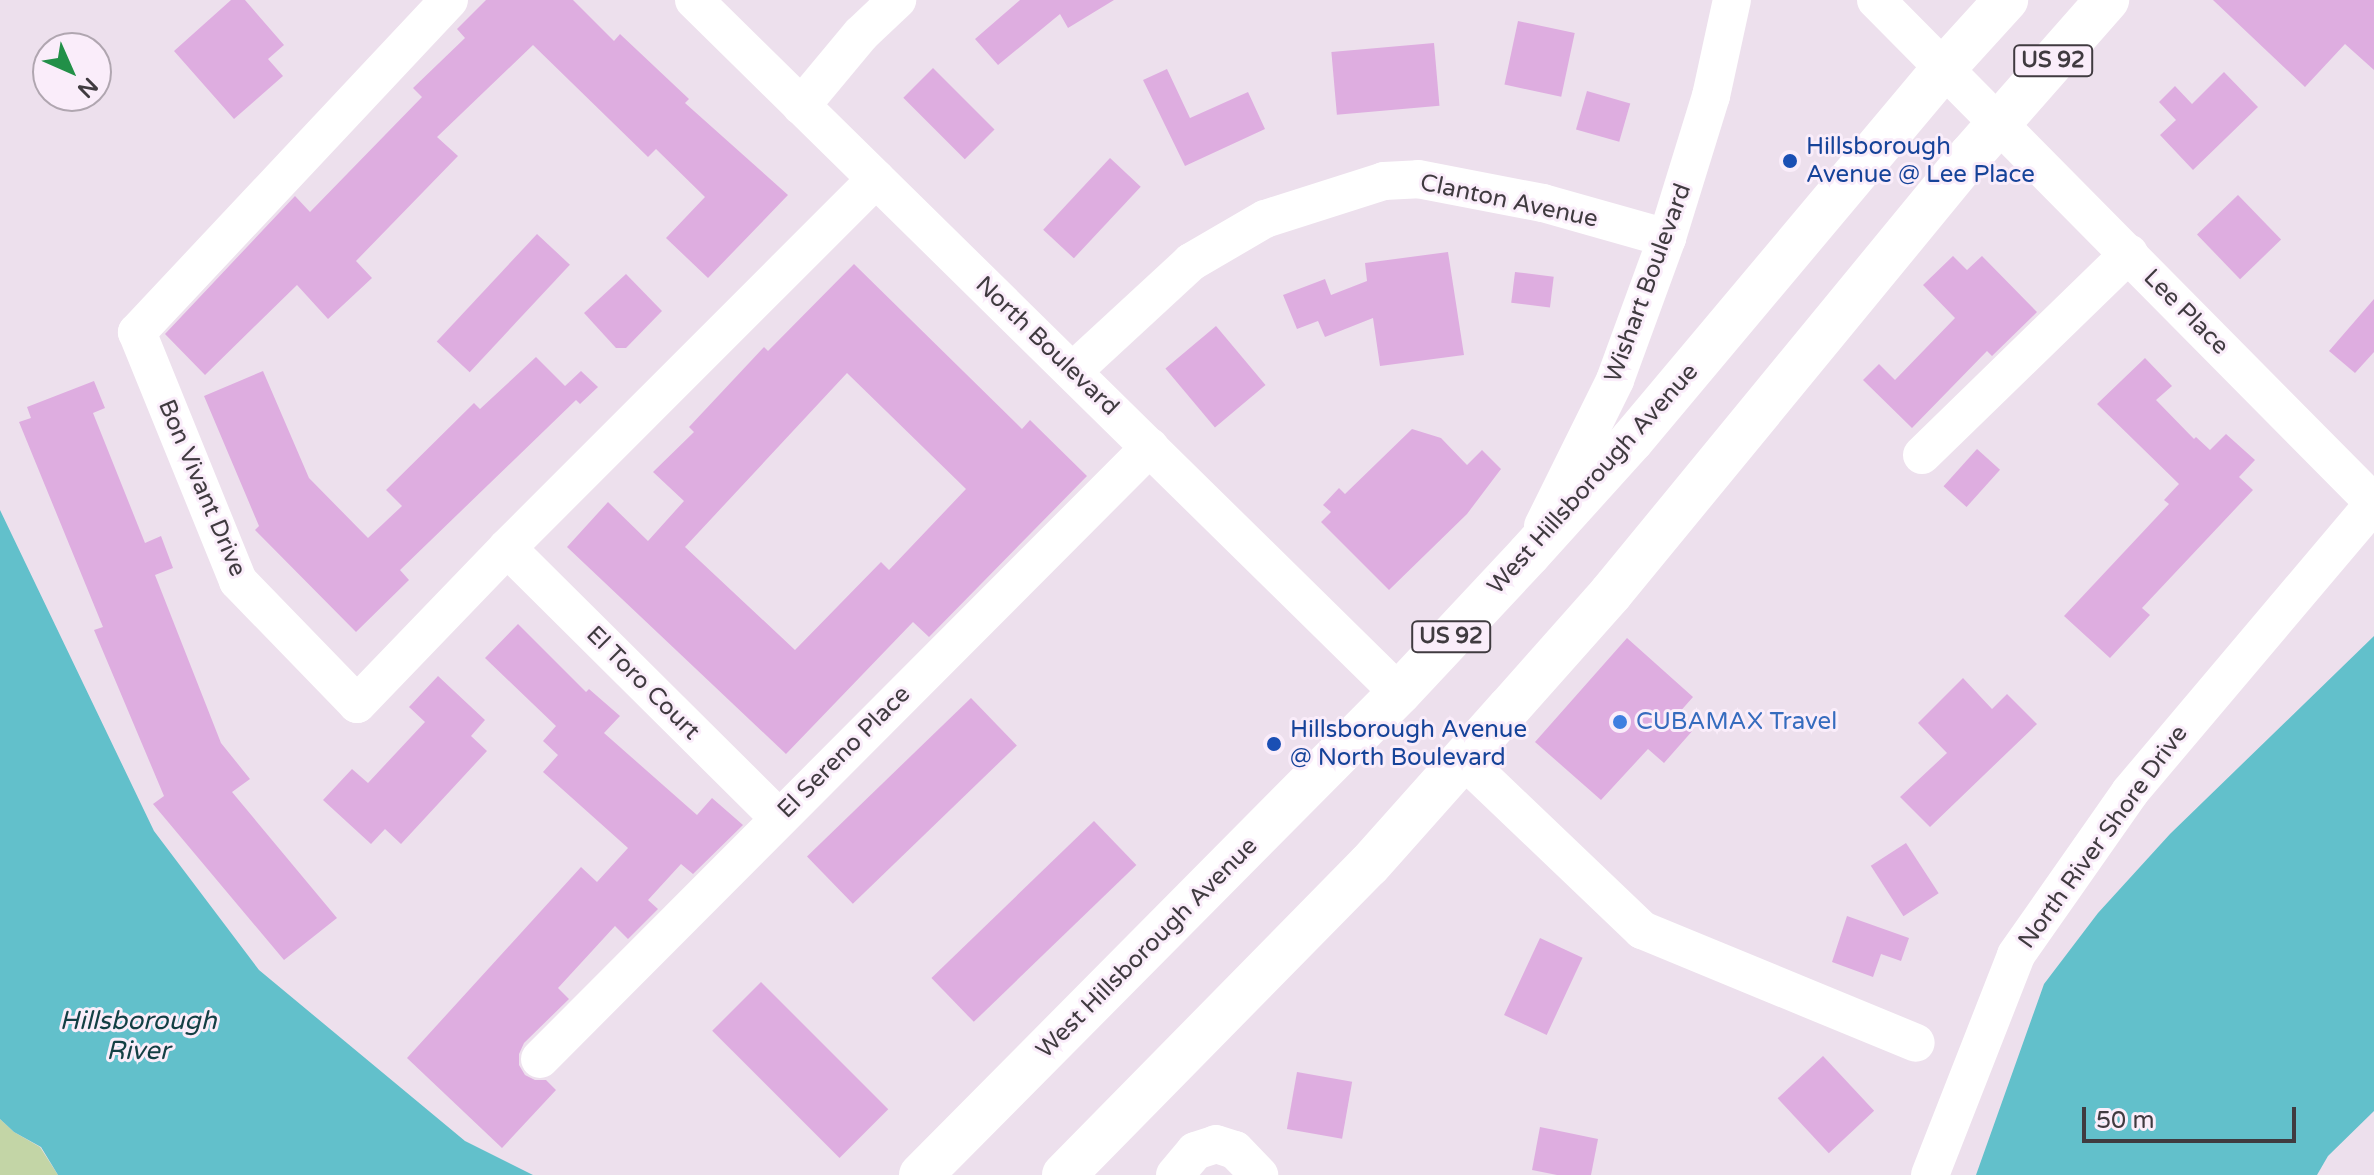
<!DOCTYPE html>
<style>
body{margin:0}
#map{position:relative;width:2374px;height:1175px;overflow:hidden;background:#ede0ed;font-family:"Varela Round",sans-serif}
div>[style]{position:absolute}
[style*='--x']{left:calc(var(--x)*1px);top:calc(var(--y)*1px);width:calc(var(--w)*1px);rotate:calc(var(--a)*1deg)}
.green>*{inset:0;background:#c3d5a6}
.water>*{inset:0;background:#62c0cb}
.building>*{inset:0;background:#deade0;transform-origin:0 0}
.minor>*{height:38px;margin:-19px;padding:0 19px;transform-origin:19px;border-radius:19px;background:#fff}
.major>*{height:44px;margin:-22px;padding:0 22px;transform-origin:22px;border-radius:22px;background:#fff}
.dots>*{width:22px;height:22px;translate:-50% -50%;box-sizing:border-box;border:4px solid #faedfa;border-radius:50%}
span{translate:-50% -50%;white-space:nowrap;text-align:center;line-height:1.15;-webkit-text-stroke:6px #faedfa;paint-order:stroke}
.shield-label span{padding:2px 6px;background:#faedfa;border:2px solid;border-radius:6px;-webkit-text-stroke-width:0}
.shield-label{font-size:22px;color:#403b40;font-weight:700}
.transit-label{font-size:24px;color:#164399}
.left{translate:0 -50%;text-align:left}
.street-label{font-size:24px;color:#403b40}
.shop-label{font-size:24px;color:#366cbe}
.water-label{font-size:26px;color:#133f44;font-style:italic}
.north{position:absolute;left:32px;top:32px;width:80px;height:80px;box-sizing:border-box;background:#faedfa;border:2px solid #b0a6b0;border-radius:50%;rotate:135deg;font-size:22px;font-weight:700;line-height:32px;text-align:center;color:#403b40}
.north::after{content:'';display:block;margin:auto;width:28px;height:36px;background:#229048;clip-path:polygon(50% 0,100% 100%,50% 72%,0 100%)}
.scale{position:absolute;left:2082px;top:1107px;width:214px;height:36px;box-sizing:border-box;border:4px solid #403b40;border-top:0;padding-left:10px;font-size:24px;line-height:28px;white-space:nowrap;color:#403b40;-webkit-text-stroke:6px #faedfa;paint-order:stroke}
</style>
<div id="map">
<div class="green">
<i style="clip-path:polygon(0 1119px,14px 1132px,40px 1147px,58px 1175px,0 1175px)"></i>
</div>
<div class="water">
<i style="clip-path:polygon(0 510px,154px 831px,259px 970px,465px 1141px,533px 1175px,58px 1175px,41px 1147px,14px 1132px,0 1119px)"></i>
<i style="clip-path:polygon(2374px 636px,2374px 1111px,2328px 1156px,2317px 1175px,1976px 1175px,2044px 984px,2098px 913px,2170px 834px)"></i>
</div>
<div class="building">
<i style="clip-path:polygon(231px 0,245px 0,284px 45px,268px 59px,283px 76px,234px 119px,174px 51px)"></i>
<i style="clip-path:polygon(486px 0,573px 0,614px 41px,620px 34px,689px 99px,685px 103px,788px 195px,708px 278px,666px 238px,705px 197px,656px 149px,648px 157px,533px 45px,437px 137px,458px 156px,356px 261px,372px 278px,328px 319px,297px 285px,205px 375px,165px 334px,295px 196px,310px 212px,422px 97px,413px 88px,465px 38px,457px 29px)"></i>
<i style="clip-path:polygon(1020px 0,1114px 0,1068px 28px,1060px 14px,998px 65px,975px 39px)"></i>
<i style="clip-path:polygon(2213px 0,2374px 0,2374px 70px,2345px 44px,2305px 87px)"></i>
<i style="left:1518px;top:21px;width:58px;height:65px;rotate:12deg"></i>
<i style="left:1434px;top:43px;width:63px;height:103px;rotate:85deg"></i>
<i style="left:933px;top:68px;width:87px;height:42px;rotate:45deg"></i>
<i style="clip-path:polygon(1167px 69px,1190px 118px,1248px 92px,1265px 129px,1185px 166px,1143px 80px)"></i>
<i style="clip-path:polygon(2224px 72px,2258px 107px,2193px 170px,2160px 135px,2176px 120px,2159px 102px,2175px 86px,2192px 104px)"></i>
<i style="left:1587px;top:91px;width:45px;height:40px;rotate:16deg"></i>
<i style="left:1110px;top:158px;width:42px;height:98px;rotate:43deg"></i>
<i style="left:2238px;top:195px;width:62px;height:57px;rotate:46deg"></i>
<i style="left:537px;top:234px;width:45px;height:147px;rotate:43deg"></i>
<i style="clip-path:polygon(1448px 252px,1464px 355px,1380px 366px,1373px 318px,1325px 337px,1318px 321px,1297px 329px,1283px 295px,1325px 279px,1331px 295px,1367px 281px,1365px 263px)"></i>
<i style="clip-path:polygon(1953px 256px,1967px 270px,1982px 256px,2037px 312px,1992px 356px,1987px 351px,1912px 428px,1863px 380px,1879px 364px,1895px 380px,1955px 318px,1923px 285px)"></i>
<i style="clip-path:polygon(evenodd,854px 264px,1022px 429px,1030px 420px,1087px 476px,929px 637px,913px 622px,786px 754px,567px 547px,608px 502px,648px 541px,684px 501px,653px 472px,694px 432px,689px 427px,764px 347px,768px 351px,854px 264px,847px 373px,966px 489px,889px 570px,881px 562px,795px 650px,685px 547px,847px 373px)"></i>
<i style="left:1515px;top:272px;width:39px;height:31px;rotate:7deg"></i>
<i style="clip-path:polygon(626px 274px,662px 311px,626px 348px,616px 348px,584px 313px)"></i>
<i style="clip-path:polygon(2374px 299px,2374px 352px,2355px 373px,2329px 351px)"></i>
<i style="left:1216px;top:326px;width:77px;height:66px;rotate:50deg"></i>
<i style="clip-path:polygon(536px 357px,565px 386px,581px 371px,598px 387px,580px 404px,576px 400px,400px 570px,409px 580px,356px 632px,255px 530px,259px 526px,204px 396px,263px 371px,309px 478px,368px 538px,402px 506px,386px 490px,474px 403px,480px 409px)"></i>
<i style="clip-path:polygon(2145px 358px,2172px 386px,2156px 400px,2194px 439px,2196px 437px,2210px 450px,2226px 434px,2255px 460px,2239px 477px,2253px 490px,2142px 608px,2150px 615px,2110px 658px,2064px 616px,2169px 504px,2164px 500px,2179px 484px,2097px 404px)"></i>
<i style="clip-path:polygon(94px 381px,105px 408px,93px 413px,145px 543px,161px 536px,173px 568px,155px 575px,221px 743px,250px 779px,232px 792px,337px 918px,284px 960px,153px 804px,164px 796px,94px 630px,103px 627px,19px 422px,31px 418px,27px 407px)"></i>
<i style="clip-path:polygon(1412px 429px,1441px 438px,1467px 465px,1482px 450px,1501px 469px,1467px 514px,1389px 590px,1321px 522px,1331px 512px,1323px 505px,1339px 488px,1345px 494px)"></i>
<i style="left:1977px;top:449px;width:31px;height:50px;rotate:42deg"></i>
<i style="clip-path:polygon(518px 624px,586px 692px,589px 689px,620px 716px,604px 733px,697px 815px,712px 798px,743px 825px,693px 874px,681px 864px,648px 900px,658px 909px,628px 939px,615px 926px,558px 988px,569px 999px,524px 1043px,519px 1054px,519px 1065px,525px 1075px,535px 1080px,546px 1080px,556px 1090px,502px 1148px,407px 1058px,581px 867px,597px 882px,628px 848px,543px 772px,558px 755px,543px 741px,556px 726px,485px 658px)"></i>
<i style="clip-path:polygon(1627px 638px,1693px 697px,1678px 714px,1694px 729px,1664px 763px,1648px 749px,1601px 800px,1535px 742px)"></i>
<i style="clip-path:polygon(438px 676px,485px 720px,471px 736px,487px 751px,401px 844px,385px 829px,371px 844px,323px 800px,352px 769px,368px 783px,425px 722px,409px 707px)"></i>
<i style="clip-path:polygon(1963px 678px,1992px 709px,2007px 694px,2037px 724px,1930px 827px,1900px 797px,1947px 753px,1918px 723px)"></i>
<i style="left:971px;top:698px;width:66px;height:228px;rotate:46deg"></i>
<i style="left:1094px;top:821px;width:61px;height:226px;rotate:46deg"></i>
<i style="left:1906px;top:843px;width:60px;height:42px;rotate:57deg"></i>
<i style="clip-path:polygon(1847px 916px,1909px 938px,1901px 961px,1881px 954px,1873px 977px,1832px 962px)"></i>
<i style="left:1540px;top:938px;width:47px;height:85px;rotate:25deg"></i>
<i style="left:761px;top:982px;width:180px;height:69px;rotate:45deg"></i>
<i style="left:1823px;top:1056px;width:75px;height:62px;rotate:47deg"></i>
<i style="left:1297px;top:1072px;width:56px;height:58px;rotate:10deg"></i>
<i style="clip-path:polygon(1540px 1127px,1598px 1139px,1591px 1175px,1557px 1175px,1532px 1170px)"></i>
</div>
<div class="minor">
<i style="--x:449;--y:0;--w:456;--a:133.2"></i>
<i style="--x:137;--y:332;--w:269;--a:67.9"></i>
<i style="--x:238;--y:581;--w:171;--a:45.9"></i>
<i style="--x:357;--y:704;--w:216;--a:-46.1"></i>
<i style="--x:507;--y:548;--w:522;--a:-45"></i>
<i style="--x:694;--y:0;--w:989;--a:44.51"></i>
<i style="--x:1876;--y:0;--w:708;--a:45.29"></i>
<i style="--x:801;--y:106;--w:94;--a:-50.2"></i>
<i style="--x:861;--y:34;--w:50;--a:-43.4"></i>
<i style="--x:1073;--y:371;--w:161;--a:-42.7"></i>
<i style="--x:1191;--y:262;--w:86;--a:-30.2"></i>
<i style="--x:1265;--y:219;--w:125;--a:-17.7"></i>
<i style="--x:1384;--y:181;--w:34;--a:-3"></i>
<i style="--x:1418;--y:179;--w:127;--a:10.9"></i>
<i style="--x:1543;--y:203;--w:129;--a:15.8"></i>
<i style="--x:1922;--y:455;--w:289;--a:-44.2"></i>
<i style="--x:1543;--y:526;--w:163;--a:-63.7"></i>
<i style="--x:1615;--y:380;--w:151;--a:-69.9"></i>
<i style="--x:1667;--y:238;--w:149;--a:-72.8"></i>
<i style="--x:1711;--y:96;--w:98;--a:-77.7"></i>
<i style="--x:507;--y:548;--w:383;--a:44.8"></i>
<i style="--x:1463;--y:759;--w:248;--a:43.7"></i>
<i style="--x:1642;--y:930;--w:296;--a:22.4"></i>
<i style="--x:540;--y:1059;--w:864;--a:-45.09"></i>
<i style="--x:1175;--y:1175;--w:31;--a:-50"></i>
<i style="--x:1195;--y:1151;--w:22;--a:-18"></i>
<i style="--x:1216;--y:1144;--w:20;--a:18"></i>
<i style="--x:1235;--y:1150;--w:35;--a:46"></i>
<i style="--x:1930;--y:1175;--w:236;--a:-68.6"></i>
<i style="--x:2016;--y:955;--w:199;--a:-55"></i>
<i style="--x:2130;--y:792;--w:378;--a:-49.8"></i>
</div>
<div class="major">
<i style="--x:921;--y:1175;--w:679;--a:-45.24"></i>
<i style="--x:1399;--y:693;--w:190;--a:-46.9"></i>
<i style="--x:1529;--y:554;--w:154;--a:-47.9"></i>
<i style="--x:1632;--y:440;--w:487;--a:-50"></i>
<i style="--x:1945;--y:67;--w:91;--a:-47.7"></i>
<i style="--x:1064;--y:1175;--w:435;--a:-45.5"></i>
<i style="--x:1369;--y:865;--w:210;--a:-48.3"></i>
<i style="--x:1509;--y:708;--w:154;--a:-48.4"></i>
<i style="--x:1611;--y:593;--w:566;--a:-50.6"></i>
<i style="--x:1970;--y:156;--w:208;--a:-48.7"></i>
</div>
<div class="dots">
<i style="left:1790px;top:161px;background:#1a4fb4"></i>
<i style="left:1620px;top:722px;background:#3f7fe0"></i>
<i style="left:1274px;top:744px;background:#1a4fb4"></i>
</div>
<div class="shield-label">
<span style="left:2053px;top:61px">US 92</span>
<span style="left:1451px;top:637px">US 92</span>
</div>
<div class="transit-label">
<span class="left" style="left:1806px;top:161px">Hillsborough<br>Avenue @ Lee Place</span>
<span class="left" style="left:1290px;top:744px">Hillsborough Avenue<br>@ North Boulevard</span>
</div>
<div class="street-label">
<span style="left:1509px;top:201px;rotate:12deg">Clanton Avenue</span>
<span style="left:1648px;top:283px;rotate:-70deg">Wishart Boulevard</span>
<span style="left:2186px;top:312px;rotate:45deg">Lee Place</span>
<span style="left:1047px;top:346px;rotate:44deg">North Boulevard</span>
<span style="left:1593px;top:479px;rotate:-48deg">West Hillsborough Avenue</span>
<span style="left:202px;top:488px;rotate:67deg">Bon Vivant Drive</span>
<span style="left:643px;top:683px;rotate:45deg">El Toro Court</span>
<span style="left:844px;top:752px;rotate:-45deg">El Sereno Place</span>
<span style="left:2103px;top:837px;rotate:-54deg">North River Shore Drive</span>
<span style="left:1147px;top:948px;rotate:-45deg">West Hillsborough Avenue</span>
</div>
<div class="shop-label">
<span class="left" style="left:1636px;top:722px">CUBAMAX Travel</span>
</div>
<div class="water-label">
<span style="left:138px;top:1036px">Hillsborough<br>River</span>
</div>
<div class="north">N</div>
<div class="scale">50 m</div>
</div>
